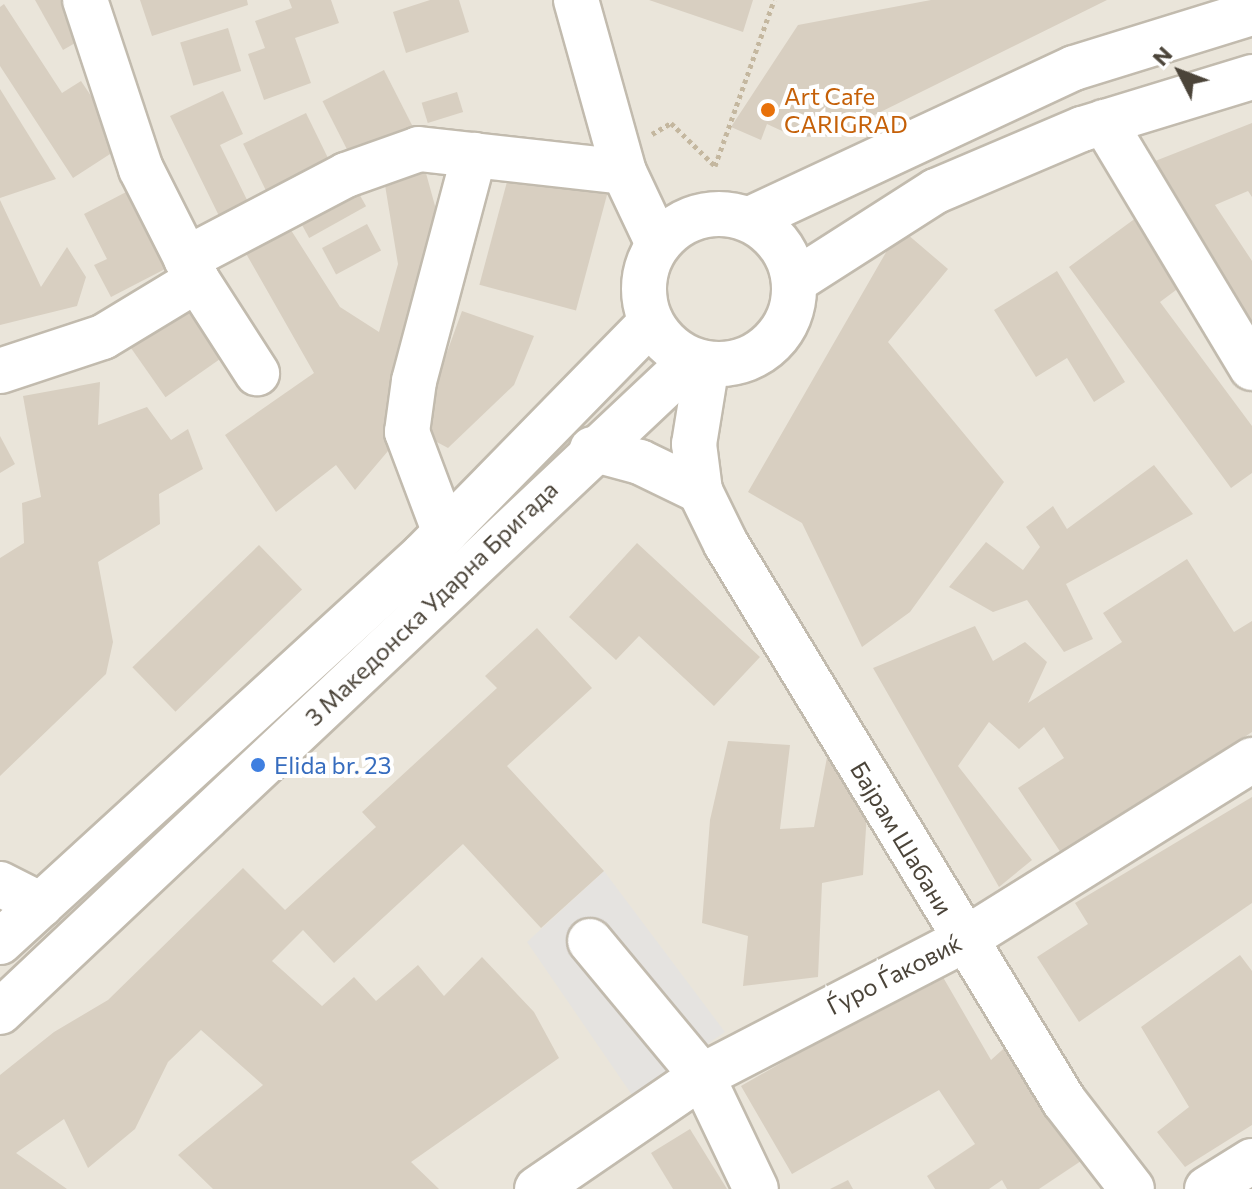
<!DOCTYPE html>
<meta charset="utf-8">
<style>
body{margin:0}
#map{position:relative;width:1252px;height:1189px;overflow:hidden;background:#f6f3ec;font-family:Commissioner,sans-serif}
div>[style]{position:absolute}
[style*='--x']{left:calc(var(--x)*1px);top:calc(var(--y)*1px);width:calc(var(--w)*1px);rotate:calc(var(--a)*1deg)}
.residential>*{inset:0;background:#eae5da;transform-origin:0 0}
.parking>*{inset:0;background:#e5e3e0}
.building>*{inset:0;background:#d8cfc1;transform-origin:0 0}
.path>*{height:5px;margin-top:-2.5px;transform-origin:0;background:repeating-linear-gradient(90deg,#c4b79f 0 4px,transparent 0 8px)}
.roads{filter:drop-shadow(2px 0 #c2bbae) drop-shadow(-2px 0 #c2bbae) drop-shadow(0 2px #c2bbae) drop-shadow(0 -2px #c2bbae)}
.minor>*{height:44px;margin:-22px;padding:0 22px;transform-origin:22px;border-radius:22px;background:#fff}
.minor>.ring{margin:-22px;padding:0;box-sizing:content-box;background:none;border:44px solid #fff;border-radius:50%}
.dots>*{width:22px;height:22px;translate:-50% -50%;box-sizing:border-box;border:4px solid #fff;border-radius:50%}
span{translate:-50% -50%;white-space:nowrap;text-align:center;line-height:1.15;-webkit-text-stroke:8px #fff;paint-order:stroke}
.food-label{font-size:24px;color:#c56008}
.left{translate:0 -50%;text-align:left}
.street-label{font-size:24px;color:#4b4439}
.shop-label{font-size:24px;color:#366cbe}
.north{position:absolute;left:1140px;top:32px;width:80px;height:80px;-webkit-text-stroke:6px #fff;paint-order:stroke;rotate:312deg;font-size:22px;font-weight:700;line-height:32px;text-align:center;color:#4b4439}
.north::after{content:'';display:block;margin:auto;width:28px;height:36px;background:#4b4439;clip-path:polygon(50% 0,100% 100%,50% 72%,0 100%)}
</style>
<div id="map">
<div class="residential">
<i style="left:0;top:0;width:1252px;height:1189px"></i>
</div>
<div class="parking">
<i style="clip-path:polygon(604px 871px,725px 1032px,632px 1095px,527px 942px)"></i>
</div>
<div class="building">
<i style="clip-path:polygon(35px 0,70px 0,89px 35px,63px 50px)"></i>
<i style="clip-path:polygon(140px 0,247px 0,248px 5px,152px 36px)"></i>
<i style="clip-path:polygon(289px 0,331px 0,339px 23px,295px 38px,311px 83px,264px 100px,248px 54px,265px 48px,255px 21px,292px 8px)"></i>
<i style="clip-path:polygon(430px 0,459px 0,469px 32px,406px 53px,393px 12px)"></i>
<i style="clip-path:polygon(649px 0,753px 0,743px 32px)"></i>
<i style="clip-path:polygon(931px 0,1107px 0,832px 136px,795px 137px,767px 124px,761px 140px,731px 127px,798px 25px)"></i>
<i style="clip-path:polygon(4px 4px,62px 93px,81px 81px,124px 145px,73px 178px,0 66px,0 7px)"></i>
<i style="left:228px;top:28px;width:45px;height:50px;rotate:73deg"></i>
<i style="left:384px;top:70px;width:65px;height:69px;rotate:63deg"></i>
<i style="clip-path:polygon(0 89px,56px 179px,0 198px)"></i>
<i style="clip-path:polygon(223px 91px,243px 134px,220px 145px,250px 206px,221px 220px,170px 116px)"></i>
<i style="left:457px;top:92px;width:21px;height:37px;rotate:73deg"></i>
<i style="left:306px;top:113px;width:66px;height:70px;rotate:64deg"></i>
<i style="clip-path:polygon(1252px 123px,1252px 197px,1248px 191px,1215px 205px,1252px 261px,1252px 344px,1145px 165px)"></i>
<i style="clip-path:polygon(421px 155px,440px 224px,394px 376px,388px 451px,355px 490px,336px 465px,276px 512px,225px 435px,314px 373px,240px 243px,282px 216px,340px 307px,379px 332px,398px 264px,384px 179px)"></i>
<i style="left:512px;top:163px;width:100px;height:126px;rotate:15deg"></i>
<i style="left:352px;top:181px;width:29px;height:65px;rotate:61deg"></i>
<i style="clip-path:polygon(128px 191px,167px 268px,111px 297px,94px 265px,107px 259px,84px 214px)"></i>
<i style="clip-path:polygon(0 200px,41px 287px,67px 247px,86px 277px,77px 306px,0 325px)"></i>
<i style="clip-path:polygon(1144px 212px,1192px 278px,1160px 302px,1252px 426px,1252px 473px,1231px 488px,1069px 267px)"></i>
<i style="left:367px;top:224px;width:30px;height:51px;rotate:62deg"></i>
<i style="clip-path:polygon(900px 228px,948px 269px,888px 342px,1004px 482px,910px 612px,862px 647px,802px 523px,748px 492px)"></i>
<i style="clip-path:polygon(1057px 271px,1125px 382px,1094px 402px,1067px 358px,1036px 377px,994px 310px)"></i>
<i style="left:185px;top:303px;width:66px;height:70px;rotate:55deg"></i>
<i style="clip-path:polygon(462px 311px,534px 336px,514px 385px,448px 448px,418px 432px)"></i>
<i style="clip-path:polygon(100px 382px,98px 425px,147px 407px,171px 440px,188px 429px,203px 469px,159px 494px,160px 524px,98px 562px,113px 642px,106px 674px,0 776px,0 558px,24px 543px,22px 503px,41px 497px,23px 396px)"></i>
<i style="clip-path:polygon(0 436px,15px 464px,0 473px)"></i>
<i style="clip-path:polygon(1154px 465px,1193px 514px,1066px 584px,1093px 639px,1064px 652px,1027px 600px,993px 612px,949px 587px,986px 542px,1023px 570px,1040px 547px,1026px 527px,1053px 506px,1067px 529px)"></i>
<i style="clip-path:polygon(637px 543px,760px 657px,714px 706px,639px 636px,616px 660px,569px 617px)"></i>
<i style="left:259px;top:545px;width:62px;height:176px;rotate:46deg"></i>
<i style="clip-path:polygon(1187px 559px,1234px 632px,1252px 621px,1252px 732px,1063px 856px,1018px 788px,1064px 758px,1044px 727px,1019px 749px,989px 722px,958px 766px,1032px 860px,999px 887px,873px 668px,975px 626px,993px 661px,1025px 642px,1047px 662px,1028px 703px,1122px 642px,1103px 613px)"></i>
<i style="clip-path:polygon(537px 628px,592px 688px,507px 766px,604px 871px,541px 928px,463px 844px,334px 963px,303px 930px,272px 961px,322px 1006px,354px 977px,376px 1001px,418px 965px,444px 996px,482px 957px,534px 1012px,559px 1058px,411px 1162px,439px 1189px,213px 1189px,178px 1155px,263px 1085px,201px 1030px,168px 1062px,135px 1129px,88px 1168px,64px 1119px,16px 1153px,67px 1189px,0 1189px,0 1075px,54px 1032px,108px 1000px,243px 868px,285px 910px,376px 827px,362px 812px,497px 688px,485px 676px)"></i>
<i style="clip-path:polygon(728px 741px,790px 745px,780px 829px,814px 827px,828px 752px,868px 797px,863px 875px,822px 883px,818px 977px,743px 986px,748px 936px,702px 923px,710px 820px)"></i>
<i style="clip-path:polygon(1252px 797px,1252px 903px,1079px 1022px,1037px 957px,1088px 924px,1075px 903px)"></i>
<i style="clip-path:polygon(1240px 955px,1252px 971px,1252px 1125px,1185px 1167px,1157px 1132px,1189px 1107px,1141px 1027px)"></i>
<i style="clip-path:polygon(940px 972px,991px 1060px,1011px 1042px,1087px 1157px,1039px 1189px,1007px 1189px,1002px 1180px,989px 1189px,935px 1189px,927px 1176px,975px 1144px,939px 1090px,792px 1174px,741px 1086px)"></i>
<i style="clip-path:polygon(690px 1129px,727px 1189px,673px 1189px,651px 1153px)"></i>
<i style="clip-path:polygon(848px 1180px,853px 1189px,830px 1189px)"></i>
</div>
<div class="path">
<i style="--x:652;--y:134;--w:22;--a:-30"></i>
<i style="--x:671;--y:123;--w:62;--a:44.3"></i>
<i style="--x:715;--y:166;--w:176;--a:-70.4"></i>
</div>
<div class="roads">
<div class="minor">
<i style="--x:85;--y:0;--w:178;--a:71.7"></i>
<i style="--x:141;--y:169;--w:124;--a:63.2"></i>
<i style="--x:197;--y:280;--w:111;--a:57.2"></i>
<i style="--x:576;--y:0;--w:179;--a:74.4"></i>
<i style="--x:624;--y:172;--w:80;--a:64.7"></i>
<i style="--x:1104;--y:122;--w:287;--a:59"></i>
<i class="ring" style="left:644px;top:214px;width:106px;height:106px"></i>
<i style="--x:750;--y:219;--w:357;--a:-25"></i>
<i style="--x:1074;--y:68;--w:186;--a:-17.2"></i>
<i style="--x:186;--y:259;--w:181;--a:-27.7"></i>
<i style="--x:346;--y:175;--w:77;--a:-19.6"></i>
<i style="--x:419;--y:149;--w:206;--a:6.4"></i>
<i style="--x:795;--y:281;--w:167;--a:-32.6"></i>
<i style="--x:936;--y:191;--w:159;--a:-23"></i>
<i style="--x:1082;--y:129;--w:178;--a:-17"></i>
<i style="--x:707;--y:364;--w:81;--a:99.2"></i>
<i style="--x:694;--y:444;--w:47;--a:82.7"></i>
<i style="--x:700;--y:491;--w:59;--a:63.9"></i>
<i style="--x:726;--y:544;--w:652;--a:58.75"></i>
<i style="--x:1064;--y:1101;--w:111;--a:52.3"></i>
<i style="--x:0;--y:371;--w:108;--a:-18.3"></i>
<i style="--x:103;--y:337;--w:110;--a:-31.2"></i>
<i style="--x:592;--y:449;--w:50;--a:15.2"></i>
<i style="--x:640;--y:462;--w:67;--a:25.8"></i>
<i style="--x:445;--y:533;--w:108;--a:-110.6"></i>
<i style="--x:407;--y:432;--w:51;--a:-82.2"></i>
<i style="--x:414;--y:381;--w:234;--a:-75.1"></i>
<i style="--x:0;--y:884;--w:46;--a:27.1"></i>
<i style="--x:590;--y:941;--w:175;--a:50.3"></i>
<i style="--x:702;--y:1076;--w:125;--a:64.5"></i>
<i style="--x:0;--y:942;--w:573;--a:-42.46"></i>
<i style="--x:423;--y:555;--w:323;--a:-45.6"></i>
<i style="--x:0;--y:1012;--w:948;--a:-43.29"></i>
<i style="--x:537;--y:1189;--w:200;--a:-34.4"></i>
<i style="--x:702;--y:1076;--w:295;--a:-27.4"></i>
<i style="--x:964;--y:940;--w:340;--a:-32"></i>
<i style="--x:1207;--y:1189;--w:53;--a:-31.9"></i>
</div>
</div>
<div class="dots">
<i style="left:768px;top:110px;background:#e8710a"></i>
<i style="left:258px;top:765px;background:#3f7fe0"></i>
</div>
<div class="food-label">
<span class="left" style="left:784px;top:110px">Art Cafe<br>CARIGRAD</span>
</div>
<div class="street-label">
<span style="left:431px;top:603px;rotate:-44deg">3 Македонска Ударна Бригада</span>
<span style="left:902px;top:838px;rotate:59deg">Бајрам Шабани</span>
<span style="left:894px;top:974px;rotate:-27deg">Ѓуро Ѓаковиќ</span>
</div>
<div class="shop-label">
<span class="left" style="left:274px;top:765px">Elida br. 23</span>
</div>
<div class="north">N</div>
</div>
